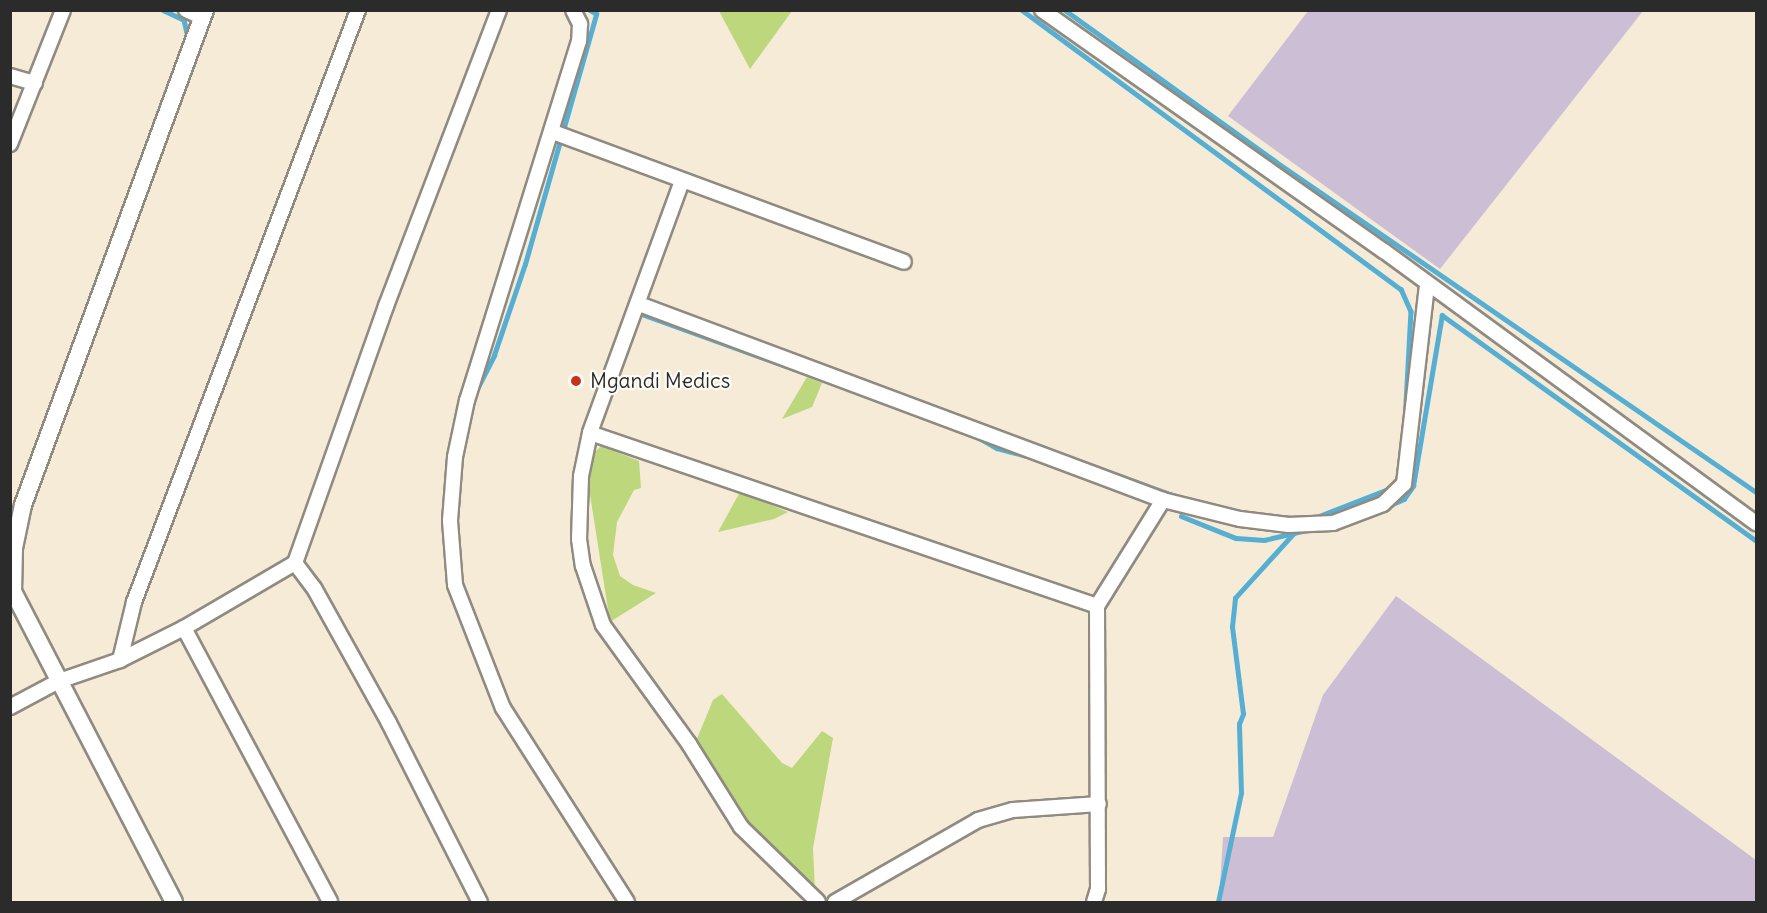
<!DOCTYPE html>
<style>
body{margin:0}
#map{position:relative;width:1767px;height:913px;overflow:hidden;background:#f5ebd7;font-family:Delius,sans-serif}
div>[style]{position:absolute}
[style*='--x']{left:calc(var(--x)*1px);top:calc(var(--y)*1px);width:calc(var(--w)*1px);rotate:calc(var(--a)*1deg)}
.industrial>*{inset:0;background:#ccbed4}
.green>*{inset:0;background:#bcd77c}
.stream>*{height:4.5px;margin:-2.25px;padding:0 2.25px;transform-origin:2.25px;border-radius:2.25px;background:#56afd3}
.roads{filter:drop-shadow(2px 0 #908b81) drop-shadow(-2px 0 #908b81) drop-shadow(0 2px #908b81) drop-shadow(0 -2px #908b81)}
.minor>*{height:14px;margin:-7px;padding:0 7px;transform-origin:7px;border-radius:7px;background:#fff}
.tertiary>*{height:16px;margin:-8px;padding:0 8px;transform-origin:8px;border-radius:8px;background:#fff}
.dots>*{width:16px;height:16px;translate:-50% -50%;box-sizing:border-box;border:3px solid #fdfcf7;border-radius:50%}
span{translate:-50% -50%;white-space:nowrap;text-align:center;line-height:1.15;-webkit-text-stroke:4.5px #fdfcf7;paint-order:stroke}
.poi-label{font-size:21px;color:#2b2b2b}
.left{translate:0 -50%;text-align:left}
.frame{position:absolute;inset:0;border:12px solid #2b2b2b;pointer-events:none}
</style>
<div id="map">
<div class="industrial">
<i style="clip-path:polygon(1308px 11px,1309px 10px,1643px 11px,1440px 269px,1228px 116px)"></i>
<i style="clip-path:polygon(1396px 596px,1756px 860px,1756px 902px,1219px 902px,1223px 837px,1273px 837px,1323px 695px)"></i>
</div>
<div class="green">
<i style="clip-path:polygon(719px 11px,792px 11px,750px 69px)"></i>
<i style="clip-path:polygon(807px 377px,822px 383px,812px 407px,782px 419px)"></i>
<i style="clip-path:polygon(601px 446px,639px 461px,641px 488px,634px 490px,617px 522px,613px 555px,620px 576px,633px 585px,656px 593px,610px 622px,589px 488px,592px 455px)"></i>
<i style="clip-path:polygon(740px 492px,788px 512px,774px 519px,718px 532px)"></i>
<i style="clip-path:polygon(722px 694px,782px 763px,792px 768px,822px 731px,833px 738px,813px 848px,815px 891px,756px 837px,696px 741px,713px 700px)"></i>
</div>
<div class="stream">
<i style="--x:163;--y:10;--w:23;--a:25"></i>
<i style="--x:184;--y:20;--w:18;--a:77"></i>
<i style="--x:1022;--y:10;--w:471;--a:36.4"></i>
<i style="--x:1401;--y:289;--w:24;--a:66"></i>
<i style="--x:1411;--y:311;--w:111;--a:93.1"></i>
<i style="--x:1065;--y:10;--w:259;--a:35.7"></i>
<i style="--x:1275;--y:161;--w:584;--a:34.53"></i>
<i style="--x:636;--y:312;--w:180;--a:19.8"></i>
<i style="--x:841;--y:372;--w:88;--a:20.7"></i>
<i style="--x:477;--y:389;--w:38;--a:-63"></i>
<i style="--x:494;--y:355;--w:96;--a:-71.2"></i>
<i style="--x:525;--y:264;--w:260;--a:-74.1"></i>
<i style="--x:596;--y:14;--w:8;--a:-150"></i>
<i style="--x:995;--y:430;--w:201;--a:20.1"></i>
<i style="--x:976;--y:436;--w:24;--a:30"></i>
<i style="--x:997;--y:448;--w:28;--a:15"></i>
<i style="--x:1390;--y:505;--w:15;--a:-23"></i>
<i style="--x:1404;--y:499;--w:16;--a:-55"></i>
<i style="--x:1413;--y:486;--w:173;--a:-80.4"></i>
<i style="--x:1442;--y:315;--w:387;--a:35.7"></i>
<i style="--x:1181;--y:516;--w:59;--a:21.8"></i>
<i style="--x:1236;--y:538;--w:28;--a:4"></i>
<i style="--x:1264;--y:540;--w:44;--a:-13.1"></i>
<i style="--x:1278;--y:517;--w:21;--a:3"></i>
<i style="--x:10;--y:518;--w:15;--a:-70"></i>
<i style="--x:1314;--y:518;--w:88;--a:-21.3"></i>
<i style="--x:1396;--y:486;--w:17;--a:-80"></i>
<i style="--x:1218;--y:902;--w:111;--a:-78.1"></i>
<i style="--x:1241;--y:793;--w:69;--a:-91.7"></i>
<i style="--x:1239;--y:724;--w:11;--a:-68"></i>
<i style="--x:1243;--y:714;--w:88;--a:-97.2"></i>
<i style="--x:1232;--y:627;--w:29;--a:-84"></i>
<i style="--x:1235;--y:598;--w:88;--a:-47.8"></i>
</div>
<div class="roads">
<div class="minor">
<i style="--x:186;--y:10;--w:17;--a:24"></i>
<i style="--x:573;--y:10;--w:16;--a:63"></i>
<i style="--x:580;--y:24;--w:17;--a:93"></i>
<i style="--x:579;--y:41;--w:376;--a:107.3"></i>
<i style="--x:467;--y:400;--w:58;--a:101.9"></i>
<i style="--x:455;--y:457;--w:64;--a:94.5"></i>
<i style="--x:450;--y:521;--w:64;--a:85.5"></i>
<i style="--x:455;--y:585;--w:132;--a:68.7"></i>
<i style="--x:503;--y:708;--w:230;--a:57.4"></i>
<i style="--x:1042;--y:10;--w:418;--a:35.2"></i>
<i style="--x:1384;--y:251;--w:461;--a:36.2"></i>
<i style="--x:10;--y:76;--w:26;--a:16"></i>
<i style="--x:553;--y:132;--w:374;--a:20.3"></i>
<i style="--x:10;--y:144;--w:144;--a:-68.4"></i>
<i style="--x:682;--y:181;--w:268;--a:110.1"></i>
<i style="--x:590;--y:433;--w:44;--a:101.8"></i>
<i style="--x:581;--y:476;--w:63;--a:91.8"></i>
<i style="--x:579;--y:539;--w:27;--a:82"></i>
<i style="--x:583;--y:566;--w:62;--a:71.3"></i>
<i style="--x:603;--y:625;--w:147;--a:54.1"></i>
<i style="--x:689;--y:744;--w:98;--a:57.9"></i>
<i style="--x:741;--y:827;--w:107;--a:44.2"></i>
<i style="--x:639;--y:304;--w:559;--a:20.51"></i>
<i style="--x:1163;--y:500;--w:79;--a:13.9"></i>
<i style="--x:1240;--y:519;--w:49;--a:7"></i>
<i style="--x:1289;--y:525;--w:44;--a:-2.6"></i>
<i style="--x:1333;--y:523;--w:53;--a:-20.8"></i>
<i style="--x:1383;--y:504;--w:29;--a:-44"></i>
<i style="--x:1404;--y:484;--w:199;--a:-83.4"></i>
<i style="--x:590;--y:433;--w:536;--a:18.84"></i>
<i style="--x:295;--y:563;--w:31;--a:53"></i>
<i style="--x:314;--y:588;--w:154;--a:60.9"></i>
<i style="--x:389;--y:723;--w:201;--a:63.1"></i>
<i style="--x:184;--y:628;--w:310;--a:61.9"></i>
<i style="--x:120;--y:660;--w:60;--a:-76.4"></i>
<i style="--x:134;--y:602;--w:633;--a:-69.27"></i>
<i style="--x:10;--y:707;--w:55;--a:-28"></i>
<i style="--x:59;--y:681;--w:65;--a:-19"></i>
<i style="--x:120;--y:660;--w:72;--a:-26.6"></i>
<i style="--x:184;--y:628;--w:129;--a:-30.4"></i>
<i style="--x:295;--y:563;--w:273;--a:-70.5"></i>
<i style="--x:386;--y:306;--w:317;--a:-69.1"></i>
<i style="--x:835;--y:902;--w:165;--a:-29.8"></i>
<i style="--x:978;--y:820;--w:36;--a:-16"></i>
<i style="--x:1013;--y:810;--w:86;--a:-4"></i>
<i style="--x:1094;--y:902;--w:14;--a:-73"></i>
<i style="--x:1098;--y:889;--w:283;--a:-90.2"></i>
<i style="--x:1097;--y:606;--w:125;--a:-58.1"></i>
</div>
<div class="tertiary">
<i style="--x:174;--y:902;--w:349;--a:-117.4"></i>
<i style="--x:13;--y:592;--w:44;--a:-88.7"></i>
<i style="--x:14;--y:548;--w:44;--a:-78.2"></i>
<i style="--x:23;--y:505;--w:527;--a:-69.81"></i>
</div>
</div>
<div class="dots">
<i style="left:576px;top:381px;background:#c8321e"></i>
</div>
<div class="poi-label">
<span class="left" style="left:590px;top:381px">Mgandi Medics</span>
</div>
<div class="frame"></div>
</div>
